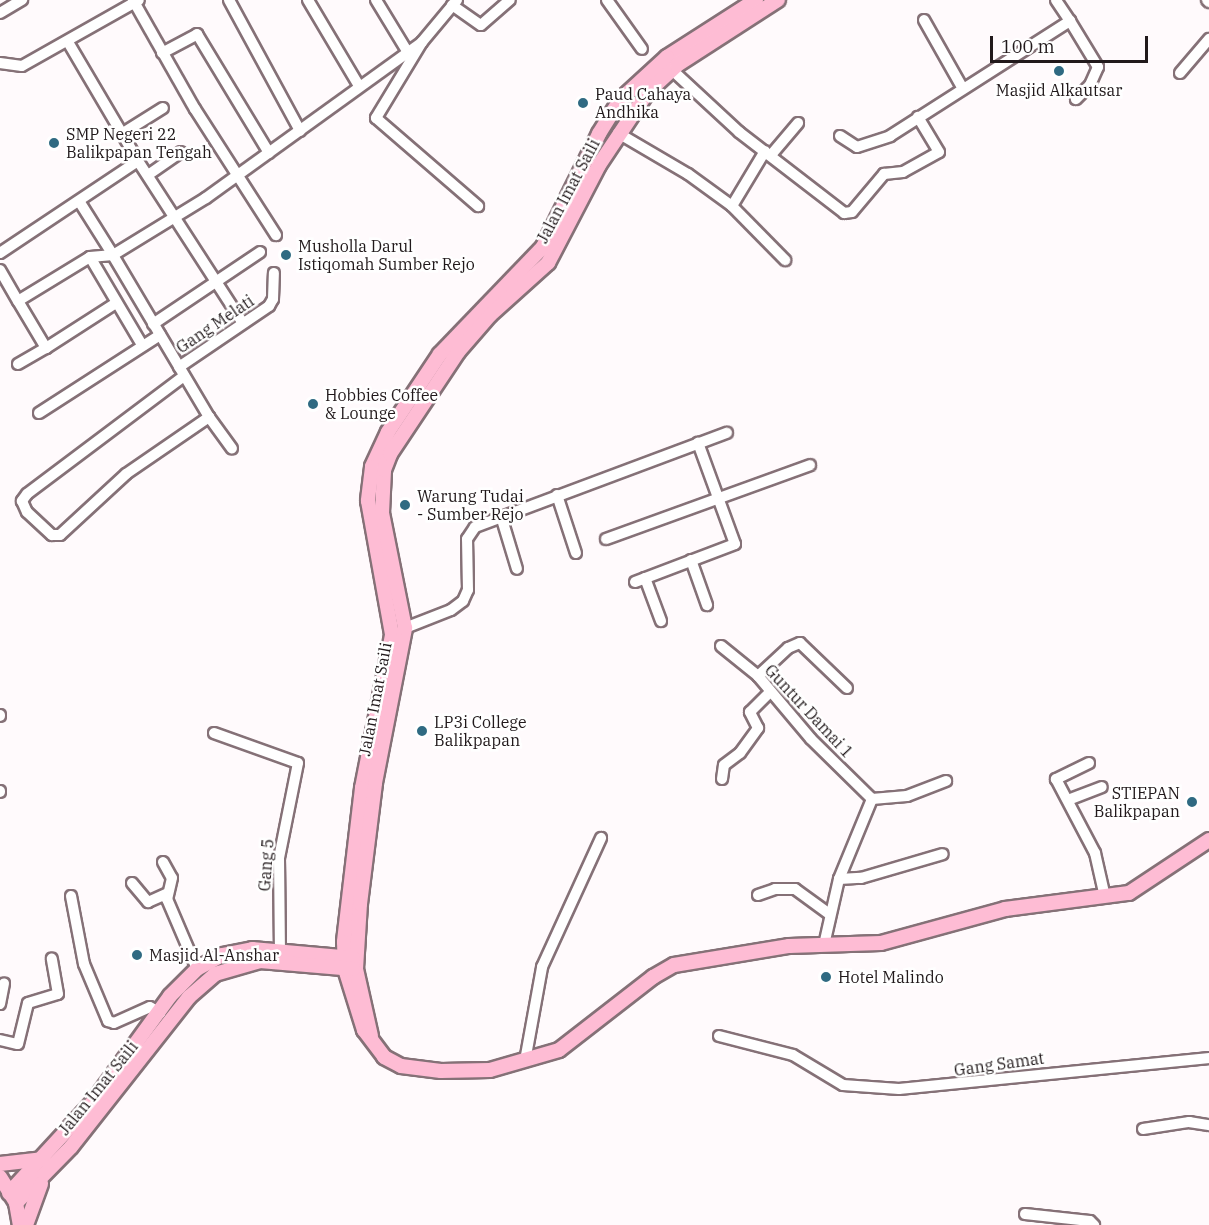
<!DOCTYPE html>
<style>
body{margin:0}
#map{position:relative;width:1209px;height:1225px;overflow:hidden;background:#fffafc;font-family:"IBM Plex Serif",serif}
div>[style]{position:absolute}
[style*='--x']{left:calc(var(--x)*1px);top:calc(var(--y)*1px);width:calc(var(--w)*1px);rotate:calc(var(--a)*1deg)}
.roads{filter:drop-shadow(2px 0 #857177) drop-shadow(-2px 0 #857177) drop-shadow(0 2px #857177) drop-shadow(0 -2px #857177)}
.minor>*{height:10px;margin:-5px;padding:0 5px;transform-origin:5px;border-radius:5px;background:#fff}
.major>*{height:14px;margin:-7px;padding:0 7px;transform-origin:7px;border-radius:7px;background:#febcd4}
.dots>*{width:16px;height:16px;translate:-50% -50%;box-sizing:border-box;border:3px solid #fff;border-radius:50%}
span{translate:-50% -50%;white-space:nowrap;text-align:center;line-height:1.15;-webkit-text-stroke:5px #fff;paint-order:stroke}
.poi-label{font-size:16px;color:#21191b}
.left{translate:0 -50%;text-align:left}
.right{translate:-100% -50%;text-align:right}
.street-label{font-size:16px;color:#21191b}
.scale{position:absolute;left:990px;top:36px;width:158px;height:27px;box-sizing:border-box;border:3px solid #21191b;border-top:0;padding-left:8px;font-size:18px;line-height:21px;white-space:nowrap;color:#21191b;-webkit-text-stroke:4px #fff;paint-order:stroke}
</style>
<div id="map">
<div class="roads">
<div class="minor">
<i style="--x:133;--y:0;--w:125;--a:60.4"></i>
<i style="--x:195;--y:109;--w:150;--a:57.3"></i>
<i style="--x:229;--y:0;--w:149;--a:61.5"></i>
<i style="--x:308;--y:0;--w:100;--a:59.3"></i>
<i style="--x:376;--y:0;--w:60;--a:58.7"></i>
<i style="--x:457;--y:0;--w:55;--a:129.8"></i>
<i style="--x:422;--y:42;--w:89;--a:121.2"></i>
<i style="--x:376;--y:118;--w:135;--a:40.8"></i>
<i style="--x:607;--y:0;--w:60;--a:54.5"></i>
<i style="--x:1207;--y:0;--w:3;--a:45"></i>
<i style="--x:452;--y:5;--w:35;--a:35"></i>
<i style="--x:481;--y:25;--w:38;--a:-41"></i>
<i style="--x:0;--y:13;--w:26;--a:-31"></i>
<i style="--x:924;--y:20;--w:79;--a:60.5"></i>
<i style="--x:1070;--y:21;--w:54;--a:58.7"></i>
<i style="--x:1098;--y:67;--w:20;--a:114"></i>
<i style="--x:1090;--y:85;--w:20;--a:135"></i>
<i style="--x:68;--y:42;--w:138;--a:59.5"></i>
<i style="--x:138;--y:161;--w:192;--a:57.1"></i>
<i style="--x:162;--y:53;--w:40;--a:-28"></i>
<i style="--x:197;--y:34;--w:139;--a:58.8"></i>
<i style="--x:0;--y:63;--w:22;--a:8"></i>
<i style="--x:22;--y:66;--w:134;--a:-29.4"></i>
<i style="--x:671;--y:69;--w:93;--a:42.8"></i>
<i style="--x:739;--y:132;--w:133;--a:37.6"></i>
<i style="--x:844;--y:213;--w:8;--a:-7"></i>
<i style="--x:852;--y:212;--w:50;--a:-49.9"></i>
<i style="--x:884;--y:174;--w:19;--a:-6"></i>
<i style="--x:903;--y:172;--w:41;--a:-29.1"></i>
<i style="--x:939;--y:152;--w:41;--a:-121"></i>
<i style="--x:1180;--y:73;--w:45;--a:-49.5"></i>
<i style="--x:123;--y:133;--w:47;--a:-32"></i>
<i style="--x:618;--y:133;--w:81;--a:30.4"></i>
<i style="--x:688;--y:174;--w:54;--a:36"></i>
<i style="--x:732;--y:206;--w:64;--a:-59"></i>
<i style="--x:840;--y:136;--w:20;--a:33"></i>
<i style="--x:857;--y:147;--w:35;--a:-18"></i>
<i style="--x:890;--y:136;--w:214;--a:-32.6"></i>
<i style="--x:1070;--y:21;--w:25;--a:-124"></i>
<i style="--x:771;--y:155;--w:42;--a:-49.8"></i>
<i style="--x:148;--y:175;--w:40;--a:-34.9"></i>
<i style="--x:79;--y:201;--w:64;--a:57.8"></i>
<i style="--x:732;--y:206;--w:76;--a:45.5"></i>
<i style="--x:0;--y:253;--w:166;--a:-33.7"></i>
<i style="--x:113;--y:255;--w:23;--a:175"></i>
<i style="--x:90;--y:257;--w:84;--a:148.6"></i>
<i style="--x:18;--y:301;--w:55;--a:59.2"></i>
<i style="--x:46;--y:348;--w:83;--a:-32.7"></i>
<i style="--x:90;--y:257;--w:102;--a:59.4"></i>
<i style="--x:0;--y:270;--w:36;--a:60"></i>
<i style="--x:153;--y:324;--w:129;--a:-33.9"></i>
<i style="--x:18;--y:364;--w:32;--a:-30"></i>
<i style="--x:179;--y:367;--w:109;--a:-34.1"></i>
<i style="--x:269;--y:306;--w:8;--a:-60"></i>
<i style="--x:273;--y:299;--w:26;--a:-88"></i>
<i style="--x:184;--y:376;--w:196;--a:143.1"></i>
<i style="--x:27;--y:494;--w:9;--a:126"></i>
<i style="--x:22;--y:501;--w:12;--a:66"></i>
<i style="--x:27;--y:512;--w:34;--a:43"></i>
<i style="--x:52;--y:535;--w:8;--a:0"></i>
<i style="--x:60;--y:535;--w:90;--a:-42.7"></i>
<i style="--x:126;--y:474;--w:101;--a:-34.5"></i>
<i style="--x:209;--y:417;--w:188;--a:-120.7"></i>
<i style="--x:113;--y:255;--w:109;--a:-31.5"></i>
<i style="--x:206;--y:198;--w:266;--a:-35.8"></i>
<i style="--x:39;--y:413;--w:144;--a:-32.8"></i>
<i style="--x:209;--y:417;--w:39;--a:54"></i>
<i style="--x:557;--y:495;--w:61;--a:71.9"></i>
<i style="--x:501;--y:516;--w:55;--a:73.2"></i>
<i style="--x:606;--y:539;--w:217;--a:-19.9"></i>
<i style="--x:691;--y:560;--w:48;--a:70.4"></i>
<i style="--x:645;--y:578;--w:46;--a:69.6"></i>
<i style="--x:635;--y:582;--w:107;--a:-20.8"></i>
<i style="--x:735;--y:544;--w:108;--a:-110.1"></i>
<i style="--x:405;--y:628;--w:49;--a:-21.4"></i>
<i style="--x:451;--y:610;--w:15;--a:-37"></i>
<i style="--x:463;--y:601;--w:12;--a:-66"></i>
<i style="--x:468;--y:590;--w:51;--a:-91.1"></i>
<i style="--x:467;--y:539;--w:14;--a:-56"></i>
<i style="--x:475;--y:527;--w:269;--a:-20.5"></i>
<i style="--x:721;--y:646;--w:48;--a:39"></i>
<i style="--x:758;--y:676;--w:82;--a:49.9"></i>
<i style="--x:811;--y:739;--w:86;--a:44.5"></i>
<i style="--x:758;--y:676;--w:41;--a:-43"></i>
<i style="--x:788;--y:648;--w:13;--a:-23"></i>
<i style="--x:800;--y:643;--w:65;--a:43.8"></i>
<i style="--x:0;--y:716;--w:1;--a:-90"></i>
<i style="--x:214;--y:733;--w:89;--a:19.7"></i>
<i style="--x:298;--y:763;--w:97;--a:101.3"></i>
<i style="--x:279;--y:858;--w:92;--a:89.4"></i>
<i style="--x:1089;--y:763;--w:37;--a:154"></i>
<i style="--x:1056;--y:779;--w:84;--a:62.2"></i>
<i style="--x:1095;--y:853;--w:45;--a:77.2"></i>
<i style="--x:722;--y:779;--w:14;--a:-82"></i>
<i style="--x:724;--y:765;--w:20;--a:-37"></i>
<i style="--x:740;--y:753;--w:31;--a:-54"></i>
<i style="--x:758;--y:728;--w:18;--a:-117"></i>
<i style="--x:750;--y:712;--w:28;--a:-45"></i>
<i style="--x:0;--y:792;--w:1;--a:-90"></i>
<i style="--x:1068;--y:800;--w:36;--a:-21"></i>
<i style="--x:163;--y:862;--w:18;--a:61"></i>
<i style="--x:172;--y:878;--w:22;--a:103"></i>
<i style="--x:167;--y:899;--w:76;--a:66.8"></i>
<i style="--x:839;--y:879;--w:22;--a:-3"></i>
<i style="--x:861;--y:878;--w:85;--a:-16.3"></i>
<i style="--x:132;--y:883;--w:25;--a:50"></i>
<i style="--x:148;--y:902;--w:20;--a:-24"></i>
<i style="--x:758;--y:895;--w:18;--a:-19"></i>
<i style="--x:775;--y:889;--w:20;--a:0"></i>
<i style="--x:795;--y:889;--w:41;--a:36"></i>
<i style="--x:71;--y:896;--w:69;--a:79.2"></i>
<i style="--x:84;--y:964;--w:62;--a:67.2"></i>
<i style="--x:108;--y:1021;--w:6;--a:18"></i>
<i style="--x:114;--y:1023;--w:39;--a:-24"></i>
<i style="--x:150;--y:1007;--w:12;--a:31"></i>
<i style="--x:824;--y:945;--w:68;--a:-77.2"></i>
<i style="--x:839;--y:879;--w:87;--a:-67.6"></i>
<i style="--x:872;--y:799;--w:35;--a:-5"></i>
<i style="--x:907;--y:796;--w:42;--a:-21"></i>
<i style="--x:0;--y:1004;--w:21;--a:-79"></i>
<i style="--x:719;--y:1036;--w:76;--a:14.4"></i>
<i style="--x:793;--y:1055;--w:58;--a:31"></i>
<i style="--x:843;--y:1085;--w:56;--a:4.1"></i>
<i style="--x:899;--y:1089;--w:312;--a:-5.7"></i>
<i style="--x:0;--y:1040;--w:18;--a:13"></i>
<i style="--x:18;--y:1044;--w:42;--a:-76.3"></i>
<i style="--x:28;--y:1003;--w:31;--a:-17"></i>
<i style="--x:58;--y:994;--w:36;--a:-100"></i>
<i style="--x:525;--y:1061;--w:96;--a:-79.7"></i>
<i style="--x:542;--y:967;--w:142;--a:-65.4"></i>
<i style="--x:1143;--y:1129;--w:47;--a:-8.7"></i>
<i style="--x:1189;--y:1122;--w:20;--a:9"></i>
<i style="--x:1025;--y:1214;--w:65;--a:6.1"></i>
<i style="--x:1090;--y:1221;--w:6;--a:45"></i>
</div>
<div class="major">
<i style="--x:756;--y:0;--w:106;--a:147.4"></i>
<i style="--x:667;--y:57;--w:64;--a:137.5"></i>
<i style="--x:620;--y:100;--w:40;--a:122"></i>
<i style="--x:599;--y:134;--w:126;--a:116.4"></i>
<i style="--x:543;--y:247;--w:149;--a:133.9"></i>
<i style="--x:440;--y:354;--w:94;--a:123.7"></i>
<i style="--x:388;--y:432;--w:38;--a:115"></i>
<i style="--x:372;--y:467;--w:34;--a:97"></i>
<i style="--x:368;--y:501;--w:136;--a:79.8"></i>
<i style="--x:392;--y:635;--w:156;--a:101.1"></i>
<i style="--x:362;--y:788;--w:155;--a:96.7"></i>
<i style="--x:344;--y:942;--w:27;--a:88"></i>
<i style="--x:345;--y:969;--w:64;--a:72.7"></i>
<i style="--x:364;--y:1030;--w:34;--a:53"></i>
<i style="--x:384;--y:1057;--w:19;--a:28"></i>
<i style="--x:401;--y:1066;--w:40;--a:7.1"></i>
<i style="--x:441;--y:1071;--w:49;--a:-1.2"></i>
<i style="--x:490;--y:1070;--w:72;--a:-16.2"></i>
<i style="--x:559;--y:1050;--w:119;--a:-37.8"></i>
<i style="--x:653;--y:977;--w:24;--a:-30"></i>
<i style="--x:674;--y:965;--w:117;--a:-9.4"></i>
<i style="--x:789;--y:946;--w:92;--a:-1.9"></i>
<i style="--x:881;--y:943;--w:129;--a:-15.3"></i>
<i style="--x:1005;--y:909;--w:125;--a:-7.4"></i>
<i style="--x:1129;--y:893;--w:96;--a:-33.5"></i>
<i style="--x:371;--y:1036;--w:69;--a:-102.6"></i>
<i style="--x:356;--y:969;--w:65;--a:-86.5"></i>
<i style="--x:360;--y:904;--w:122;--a:-82.9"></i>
<i style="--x:375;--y:783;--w:158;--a:-79"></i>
<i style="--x:405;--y:628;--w:117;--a:-101.3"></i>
<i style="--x:382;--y:513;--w:43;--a:-87.3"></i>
<i style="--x:384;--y:470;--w:17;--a:-69"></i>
<i style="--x:390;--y:454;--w:123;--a:-56.3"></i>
<i style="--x:458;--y:352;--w:49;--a:-49.1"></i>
<i style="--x:490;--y:315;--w:78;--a:-41.9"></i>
<i style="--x:548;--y:263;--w:110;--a:-62.5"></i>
<i style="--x:599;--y:165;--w:87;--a:-56.3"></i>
<i style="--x:647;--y:93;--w:41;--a:-43"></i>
<i style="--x:677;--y:65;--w:120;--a:-32.8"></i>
<i style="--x:0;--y:1164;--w:44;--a:-6.5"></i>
<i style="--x:0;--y:1177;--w:31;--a:58"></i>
<i style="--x:16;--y:1203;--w:22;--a:80"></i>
<i style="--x:9;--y:1193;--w:124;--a:-47.3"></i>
<i style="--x:93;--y:1102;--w:131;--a:-54"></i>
<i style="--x:170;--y:996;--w:38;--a:-45"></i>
<i style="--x:197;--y:969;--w:29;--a:-29"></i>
<i style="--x:222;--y:955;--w:31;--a:-11"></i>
<i style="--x:252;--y:949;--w:101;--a:5.1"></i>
<i style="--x:16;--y:1203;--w:78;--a:-45.5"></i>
<i style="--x:71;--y:1147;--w:191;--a:-51.8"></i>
<i style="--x:189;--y:997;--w:35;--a:-41"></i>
<i style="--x:215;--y:974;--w:47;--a:-16.1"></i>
<i style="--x:260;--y:961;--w:94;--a:4.9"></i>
<i style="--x:26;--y:1225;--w:44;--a:-69.9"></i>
</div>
</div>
<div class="dots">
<i style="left:1059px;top:71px;background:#2f6a82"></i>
<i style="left:583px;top:103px;background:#2f6a82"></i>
<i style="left:54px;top:143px;background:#2f6a82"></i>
<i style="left:286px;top:255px;background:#2f6a82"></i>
<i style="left:313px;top:404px;background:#2f6a82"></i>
<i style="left:405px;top:505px;background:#2f6a82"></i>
<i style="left:422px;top:731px;background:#2f6a82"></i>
<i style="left:1192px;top:802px;background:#2f6a82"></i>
<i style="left:137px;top:955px;background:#2f6a82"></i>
<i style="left:826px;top:977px;background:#2f6a82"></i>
</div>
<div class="poi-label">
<span style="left:1059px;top:90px">Masjid Alkautsar</span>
<span class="left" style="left:595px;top:103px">Paud Cahaya<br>Andhika</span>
<span class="left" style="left:66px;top:143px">SMP Negeri 22<br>Balikpapan Tengah</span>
<span class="left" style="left:298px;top:255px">Musholla Darul<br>Istiqomah Sumber Rejo</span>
<span class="left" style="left:325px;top:404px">Hobbies Coffee<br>&amp; Lounge</span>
<span class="left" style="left:417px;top:505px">Warung Tudai<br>- Sumber Rejo</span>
<span class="left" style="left:434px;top:731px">LP3i College<br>Balikpapan</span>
<span class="right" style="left:1180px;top:802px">STIEPAN<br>Balikpapan</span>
<span class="left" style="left:149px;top:955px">Masjid Al-Anshar</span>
<span class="left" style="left:838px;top:977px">Hotel Malindo</span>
</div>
<div class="street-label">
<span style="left:568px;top:191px;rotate:-62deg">Jalan Imat Saili</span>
<span style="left:215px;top:324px;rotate:-34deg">Gang Melati</span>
<span style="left:375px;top:699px;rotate:-79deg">Jalan Imat Saili</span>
<span style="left:809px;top:711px;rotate:47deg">Guntur Damai 1</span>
<span style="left:266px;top:865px;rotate:-86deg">Gang 5</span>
<span style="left:999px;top:1064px;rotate:-8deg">Gang Samat</span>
<span style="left:98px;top:1088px;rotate:-51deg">Jalan Imat Saili</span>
</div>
<div class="scale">100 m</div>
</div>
